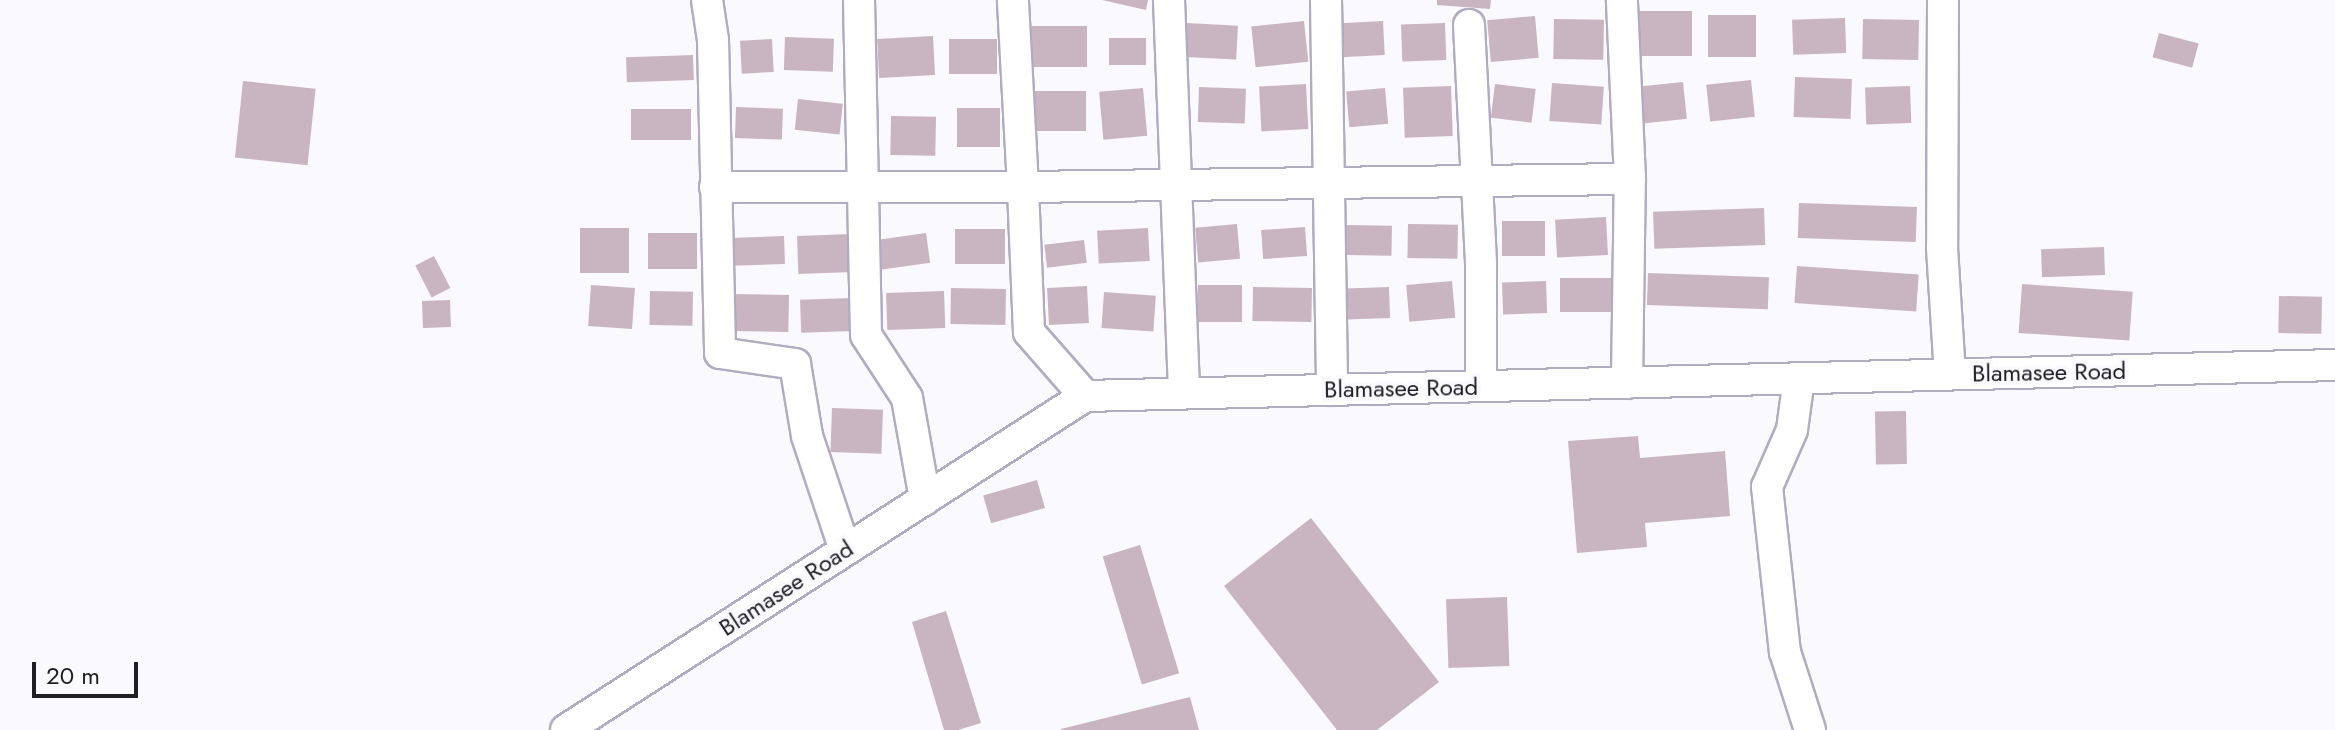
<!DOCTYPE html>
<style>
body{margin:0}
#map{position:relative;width:2335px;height:730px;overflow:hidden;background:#faf9fd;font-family:Jost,sans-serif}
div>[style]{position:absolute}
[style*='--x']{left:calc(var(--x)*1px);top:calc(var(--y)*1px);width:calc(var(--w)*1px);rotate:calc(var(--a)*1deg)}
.building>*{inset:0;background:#c9b5c1;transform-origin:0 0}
.roads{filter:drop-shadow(2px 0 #b1acbf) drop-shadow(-2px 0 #b1acbf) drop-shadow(0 2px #b1acbf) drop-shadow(0 -2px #b1acbf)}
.street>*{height:30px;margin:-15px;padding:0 15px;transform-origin:15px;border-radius:15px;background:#fff}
span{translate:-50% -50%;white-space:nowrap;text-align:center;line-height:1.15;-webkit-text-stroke:8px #faf9fd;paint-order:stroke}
.street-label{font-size:24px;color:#201e25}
.scale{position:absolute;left:32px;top:662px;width:106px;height:36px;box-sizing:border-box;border:4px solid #201e25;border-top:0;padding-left:10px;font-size:24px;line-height:28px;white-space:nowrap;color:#201e25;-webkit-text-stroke:6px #faf9fd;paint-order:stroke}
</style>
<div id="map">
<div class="building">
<i style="clip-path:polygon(1102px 0,1148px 0,1146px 10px)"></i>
<i style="clip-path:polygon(1437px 0,1491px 0,1490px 9px,1437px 5px)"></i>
<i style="left:1639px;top:11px;width:53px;height:45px"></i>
<i style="left:1708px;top:15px;width:48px;height:42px"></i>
<i style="left:1535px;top:16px;width:42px;height:48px;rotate:85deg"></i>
<i style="left:1845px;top:18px;width:35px;height:53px;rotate:88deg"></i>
<i style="left:1554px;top:19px;width:50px;height:40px;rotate:1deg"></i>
<i style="left:1863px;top:19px;width:56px;height:40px;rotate:1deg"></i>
<i style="left:1304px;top:21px;width:41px;height:53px;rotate:84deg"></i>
<i style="left:1383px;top:21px;width:34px;height:43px;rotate:87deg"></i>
<i style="left:1187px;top:23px;width:51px;height:34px;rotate:3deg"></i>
<i style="left:1445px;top:23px;width:37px;height:44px;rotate:88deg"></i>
<i style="left:1087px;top:26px;width:41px;height:55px;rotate:90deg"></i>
<i style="left:2159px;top:33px;width:41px;height:25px;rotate:15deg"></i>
<i style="left:933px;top:36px;width:39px;height:56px;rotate:87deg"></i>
<i style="left:785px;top:37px;width:49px;height:33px;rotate:2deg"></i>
<i style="left:1109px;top:38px;width:37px;height:27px"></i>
<i style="left:772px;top:39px;width:33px;height:32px;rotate:87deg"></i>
<i style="left:997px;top:39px;width:35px;height:48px;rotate:90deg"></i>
<i style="left:693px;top:55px;width:25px;height:67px;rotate:88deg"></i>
<i style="left:1795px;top:77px;width:57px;height:40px;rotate:2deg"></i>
<i style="left:1751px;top:80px;width:37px;height:45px;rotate:84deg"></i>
<i style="left:243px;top:81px;width:73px;height:77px;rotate:6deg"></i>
<i style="left:1683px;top:82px;width:37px;height:44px;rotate:84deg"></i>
<i style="left:1552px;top:83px;width:52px;height:38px;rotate:4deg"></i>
<i style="left:1306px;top:84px;width:45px;height:47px;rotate:87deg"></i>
<i style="left:1495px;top:84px;width:41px;height:34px;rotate:7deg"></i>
<i style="left:1451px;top:86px;width:50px;height:48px;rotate:88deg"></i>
<i style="left:1910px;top:86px;width:37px;height:45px;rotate:88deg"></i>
<i style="left:1199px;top:87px;width:47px;height:35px;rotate:2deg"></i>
<i style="left:1143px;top:88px;width:48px;height:44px;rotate:85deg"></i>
<i style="left:1385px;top:88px;width:36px;height:39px;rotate:85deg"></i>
<i style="left:1035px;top:91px;width:51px;height:40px"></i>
<i style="left:798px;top:99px;width:45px;height:31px;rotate:6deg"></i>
<i style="left:736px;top:107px;width:47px;height:31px;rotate:2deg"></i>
<i style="left:957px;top:108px;width:43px;height:39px"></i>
<i style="left:691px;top:109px;width:31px;height:60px;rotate:90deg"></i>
<i style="left:891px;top:116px;width:45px;height:39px;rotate:1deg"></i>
<i style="left:1799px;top:203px;width:118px;height:35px;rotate:2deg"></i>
<i style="left:1764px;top:208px;width:37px;height:111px;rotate:88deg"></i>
<i style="left:1606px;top:217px;width:38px;height:51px;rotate:87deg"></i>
<i style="left:1545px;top:221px;width:35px;height:43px;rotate:90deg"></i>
<i style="left:1237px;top:224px;width:35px;height:42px;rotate:85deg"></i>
<i style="left:1408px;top:224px;width:50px;height:34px;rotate:1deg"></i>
<i style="left:1347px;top:225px;width:45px;height:30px;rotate:1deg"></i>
<i style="left:1305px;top:227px;width:29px;height:44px;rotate:86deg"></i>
<i style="left:580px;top:228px;width:49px;height:45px"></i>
<i style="left:1148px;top:228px;width:33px;height:51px;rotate:87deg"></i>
<i style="left:955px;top:229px;width:50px;height:35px"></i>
<i style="left:648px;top:233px;width:49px;height:36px"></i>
<i style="left:926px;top:233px;width:30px;height:50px;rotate:82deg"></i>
<i style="left:852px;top:234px;width:38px;height:55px;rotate:88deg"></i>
<i style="left:784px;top:236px;width:28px;height:54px;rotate:88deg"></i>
<i style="left:1084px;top:240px;width:23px;height:40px;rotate:83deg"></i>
<i style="left:2104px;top:247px;width:28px;height:63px;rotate:88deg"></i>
<i style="left:434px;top:256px;width:36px;height:21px;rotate:63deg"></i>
<i style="left:1797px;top:266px;width:122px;height:37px;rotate:4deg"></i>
<i style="left:1648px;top:273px;width:121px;height:32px;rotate:2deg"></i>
<i style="left:1560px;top:278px;width:52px;height:34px"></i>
<i style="left:1452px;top:281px;width:37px;height:46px;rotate:85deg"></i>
<i style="left:1546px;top:281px;width:32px;height:44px;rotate:88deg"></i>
<i style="left:2022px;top:284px;width:111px;height:49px;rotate:4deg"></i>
<i style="left:591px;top:285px;width:44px;height:41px;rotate:4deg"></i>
<i style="left:1198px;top:285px;width:44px;height:37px"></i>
<i style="left:1087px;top:286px;width:37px;height:40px;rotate:87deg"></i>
<i style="left:1253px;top:287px;width:59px;height:34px;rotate:1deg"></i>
<i style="left:1389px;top:287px;width:31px;height:43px;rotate:88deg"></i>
<i style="left:951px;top:288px;width:55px;height:36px;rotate:1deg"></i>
<i style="left:650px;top:291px;width:43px;height:34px;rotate:1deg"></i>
<i style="left:944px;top:291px;width:37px;height:58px;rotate:88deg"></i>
<i style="left:1104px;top:292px;width:52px;height:36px;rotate:4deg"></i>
<i style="left:731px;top:294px;width:58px;height:37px;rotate:1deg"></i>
<i style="left:2279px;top:296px;width:43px;height:37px;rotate:1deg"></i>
<i style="left:852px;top:298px;width:33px;height:52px;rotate:88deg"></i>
<i style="left:450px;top:300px;width:27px;height:28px;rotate:88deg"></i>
<i style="left:832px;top:408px;width:51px;height:44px;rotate:2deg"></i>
<i style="left:1906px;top:411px;width:53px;height:31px;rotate:89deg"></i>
<i style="clip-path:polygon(1638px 436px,1640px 458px,1725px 451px,1730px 516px,1645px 523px,1647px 547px,1577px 553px,1568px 441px)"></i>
<i style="left:1037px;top:480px;width:29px;height:56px;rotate:74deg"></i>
<i style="clip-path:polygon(1311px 518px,1439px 682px,1377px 730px,1337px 730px,1224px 586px)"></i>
<i style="left:1140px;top:545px;width:134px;height:39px;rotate:73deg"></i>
<i style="left:1507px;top:597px;width:69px;height:61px;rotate:88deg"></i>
<i style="clip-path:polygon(946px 611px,981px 723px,958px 730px,944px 730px,912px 622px)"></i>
<i style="clip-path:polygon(1190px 697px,1199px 730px,1061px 730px,1061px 729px)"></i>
</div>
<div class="roads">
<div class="street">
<i style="--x:707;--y:0;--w:40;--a:81.5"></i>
<i style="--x:713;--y:40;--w:313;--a:88.7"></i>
<i style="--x:720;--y:353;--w:76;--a:8.3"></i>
<i style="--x:795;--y:364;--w:73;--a:80.5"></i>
<i style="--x:807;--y:436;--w:120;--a:71.6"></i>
<i style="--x:859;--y:0;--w:335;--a:88.8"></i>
<i style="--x:866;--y:335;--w:75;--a:56.9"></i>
<i style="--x:907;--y:398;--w:103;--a:79.9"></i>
<i style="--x:1169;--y:0;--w:393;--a:87.8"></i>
<i style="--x:1326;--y:0;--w:390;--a:89.1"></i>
<i style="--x:1943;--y:0;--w:248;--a:90.2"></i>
<i style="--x:1942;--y:248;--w:126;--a:86.4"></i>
<i style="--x:1469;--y:25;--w:239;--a:87.1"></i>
<i style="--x:1481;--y:264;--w:122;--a:90"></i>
<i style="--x:715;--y:187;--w:308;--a:0"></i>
<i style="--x:1023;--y:187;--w:187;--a:-93.1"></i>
<i style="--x:1799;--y:378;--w:52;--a:97.7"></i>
<i style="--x:1792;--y:430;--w:62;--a:113.7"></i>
<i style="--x:1767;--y:487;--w:166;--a:83.8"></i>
<i style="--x:1785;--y:652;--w:82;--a:72.2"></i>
<i style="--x:1627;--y:383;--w:204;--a:-89.2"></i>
<i style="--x:1085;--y:396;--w:85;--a:-131.2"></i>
<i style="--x:1029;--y:332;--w:145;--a:-92.4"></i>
<i style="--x:1023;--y:187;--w:607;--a:-0.76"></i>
<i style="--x:1630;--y:179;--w:179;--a:-92.6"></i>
<i style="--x:566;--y:730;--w:617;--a:-32.76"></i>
<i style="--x:1085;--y:396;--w:1250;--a:-1.42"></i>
</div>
</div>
<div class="street-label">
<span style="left:2049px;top:372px;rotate:-1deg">Blamasee Road</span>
<span style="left:1401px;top:388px;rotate:-1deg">Blamasee Road</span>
<span style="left:786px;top:588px;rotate:-33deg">Blamasee Road</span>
</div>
<div class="scale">20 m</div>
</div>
